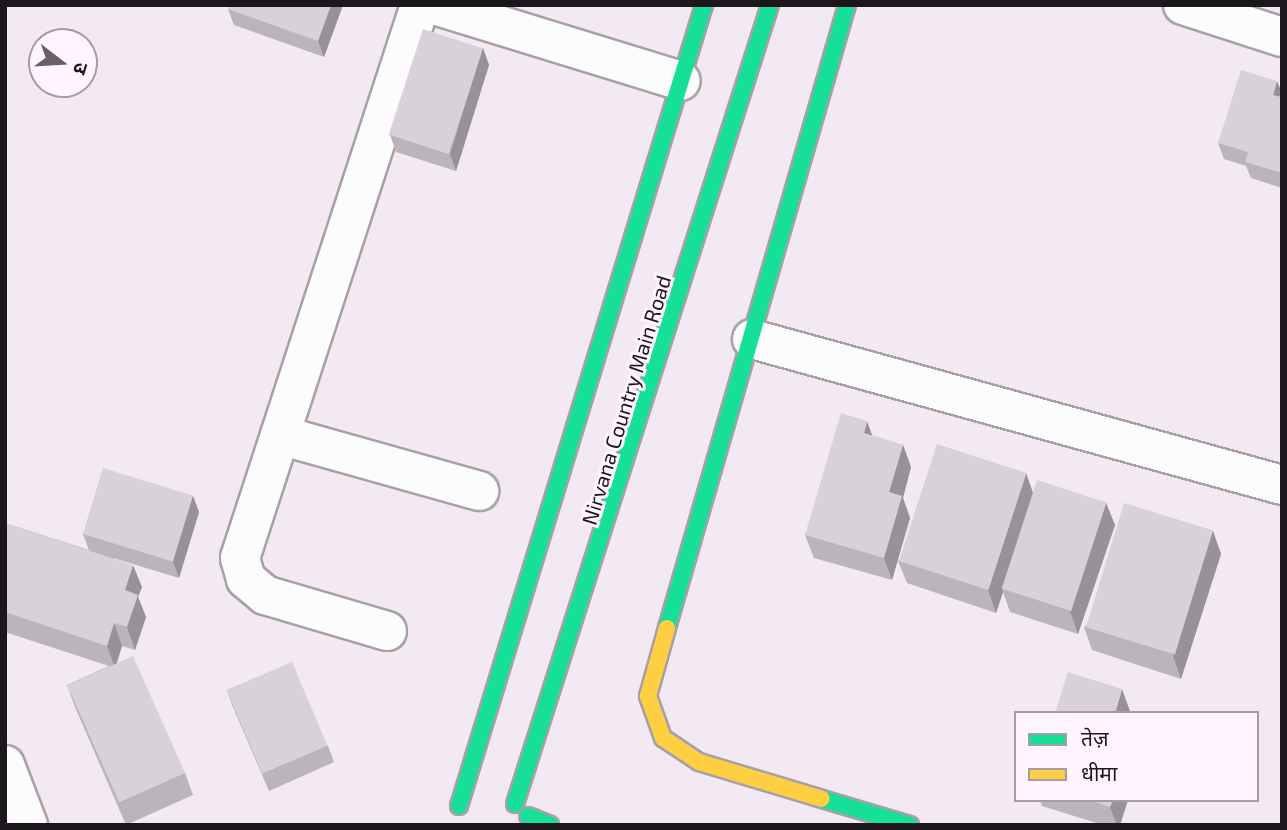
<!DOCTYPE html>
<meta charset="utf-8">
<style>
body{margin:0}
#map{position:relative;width:1287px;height:830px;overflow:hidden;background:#f2e9f2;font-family:"Exo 2","Noto Sans Devanagari",sans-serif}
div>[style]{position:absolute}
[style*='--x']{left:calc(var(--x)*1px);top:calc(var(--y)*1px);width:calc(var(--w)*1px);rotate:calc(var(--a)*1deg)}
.roads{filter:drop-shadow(2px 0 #a7a1a7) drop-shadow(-2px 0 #a7a1a7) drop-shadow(0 2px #a7a1a7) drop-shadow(0 -2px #a7a1a7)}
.street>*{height:38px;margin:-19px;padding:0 19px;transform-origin:19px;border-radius:19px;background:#fdfcfd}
.fast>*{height:16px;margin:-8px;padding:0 8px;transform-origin:8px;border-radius:8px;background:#16e098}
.slow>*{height:16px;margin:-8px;padding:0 8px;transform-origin:8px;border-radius:8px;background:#ffcf43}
.wall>*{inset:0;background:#bbb4bb}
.shaded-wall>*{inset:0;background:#989298}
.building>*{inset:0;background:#d9d1d9;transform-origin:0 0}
span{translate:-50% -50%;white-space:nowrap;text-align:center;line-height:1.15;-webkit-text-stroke:6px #fff4ff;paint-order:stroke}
.street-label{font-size:21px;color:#1c171d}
.frame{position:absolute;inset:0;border:7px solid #1c171d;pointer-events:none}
.legend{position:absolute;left:1014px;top:711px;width:245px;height:91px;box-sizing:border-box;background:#fff4ff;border:2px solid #a49ca5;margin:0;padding:9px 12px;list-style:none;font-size:21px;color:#1c171d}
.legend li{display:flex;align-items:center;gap:14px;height:35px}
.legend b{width:35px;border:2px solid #a49ca5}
.north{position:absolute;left:28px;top:28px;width:70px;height:70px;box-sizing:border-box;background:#fff4ff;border:2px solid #a49ca5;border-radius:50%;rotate:107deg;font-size:19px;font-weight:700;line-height:28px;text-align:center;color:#1c171d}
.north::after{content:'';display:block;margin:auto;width:24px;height:32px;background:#676068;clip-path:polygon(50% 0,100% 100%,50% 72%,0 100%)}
</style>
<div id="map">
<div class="roads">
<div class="street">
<i style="--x:434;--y:5;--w:258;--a:17.1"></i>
<i style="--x:1183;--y:5;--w:104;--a:17.9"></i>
<i style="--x:752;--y:339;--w:550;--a:15.4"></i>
<i style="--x:280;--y:435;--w:207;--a:15.7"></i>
<i style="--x:387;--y:631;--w:127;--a:-163.6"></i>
<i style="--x:265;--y:595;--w:25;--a:-140"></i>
<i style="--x:246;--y:579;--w:22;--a:-106"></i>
<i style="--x:240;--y:558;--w:582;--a:-71.97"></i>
<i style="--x:5;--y:765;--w:64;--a:69"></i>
</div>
<div class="fast">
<i style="--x:667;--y:628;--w:648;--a:-73.88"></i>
<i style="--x:822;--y:799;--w:92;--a:16.5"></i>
<i style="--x:515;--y:804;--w:839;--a:-72.3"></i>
<i style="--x:459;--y:806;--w:838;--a:-72.99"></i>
<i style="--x:528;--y:816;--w:24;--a:22"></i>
</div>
<div class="slow">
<i style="--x:667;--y:628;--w:71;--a:105.6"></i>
<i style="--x:648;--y:696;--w:45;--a:70.3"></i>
<i style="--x:663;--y:738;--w:43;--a:33.7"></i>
<i style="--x:699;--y:762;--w:128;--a:16.7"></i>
</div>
</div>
<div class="wall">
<i style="clip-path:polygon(343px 5px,324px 57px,234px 25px,228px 9px)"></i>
<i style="clip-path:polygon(483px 48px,489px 65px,456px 171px,396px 152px,390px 135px)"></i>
<i style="clip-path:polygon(1282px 93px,1282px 188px,1251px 178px,1246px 166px,1224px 159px,1218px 143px)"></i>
<i style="clip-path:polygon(873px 436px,903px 445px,911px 467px,903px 498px,910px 518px,892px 580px,814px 558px,805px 535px)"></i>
<i style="clip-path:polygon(1026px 473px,1033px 493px,1106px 503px,1115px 525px,1078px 634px,1010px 612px,1003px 592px,996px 613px,907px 583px,898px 561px)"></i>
<i style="clip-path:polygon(193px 496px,199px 512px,179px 578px,113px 558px,142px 587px,138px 597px,146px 617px,135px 650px,122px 646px,117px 663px,185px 773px,193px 795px,126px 825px,75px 707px,67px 685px,109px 666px,5px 632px,5px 523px,89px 550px,83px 534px)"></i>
<i style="clip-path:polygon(1213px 531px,1221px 554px,1181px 679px,1092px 650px,1084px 627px)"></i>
<i style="clip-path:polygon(227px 691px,328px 746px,334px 762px,269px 791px,233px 707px)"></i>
<i style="clip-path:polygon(1040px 800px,1128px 800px,1120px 825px,1103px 825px,1042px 806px)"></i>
</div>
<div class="shaded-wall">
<i style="clip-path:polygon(331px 5px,343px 5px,324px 57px,318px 41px)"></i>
<i style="clip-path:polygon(483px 48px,489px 65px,456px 171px,450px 154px)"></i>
<i style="clip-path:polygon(1277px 81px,1282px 93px,1282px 103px,1273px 95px)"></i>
<i style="clip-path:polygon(867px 421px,875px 443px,864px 433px)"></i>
<i style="clip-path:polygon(903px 445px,911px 467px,903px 498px,910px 518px,892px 580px,884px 558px,889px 492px)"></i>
<i style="clip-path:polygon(1026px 473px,1034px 496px,1002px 589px,1003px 592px,996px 613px,988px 590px)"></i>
<i style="clip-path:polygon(193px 496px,199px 512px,179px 578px,173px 562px)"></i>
<i style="clip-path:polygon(1106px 503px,1115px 525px,1078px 634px,1070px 611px)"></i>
<i style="clip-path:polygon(1213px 531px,1221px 554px,1181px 679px,1173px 656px)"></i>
<i style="clip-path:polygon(133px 565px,142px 587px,138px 597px,146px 617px,135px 650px,127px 627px,125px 590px)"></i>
<i style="clip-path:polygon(114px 623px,122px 646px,115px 668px,107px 646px)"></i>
<i style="clip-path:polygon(1122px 689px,1130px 711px,1130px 713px,1115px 713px)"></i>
<i style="clip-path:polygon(1113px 800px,1128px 800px,1120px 825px,1117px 825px,1110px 807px)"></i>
</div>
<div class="building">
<i style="clip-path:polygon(230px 5px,331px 5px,318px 41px,228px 9px)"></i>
<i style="left:423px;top:29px;width:63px;height:111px;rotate:18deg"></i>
<i style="clip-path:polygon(1241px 70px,1277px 81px,1273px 95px,1282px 97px,1282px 173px,1245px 162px,1248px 152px,1218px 143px)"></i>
<i style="clip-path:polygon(841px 413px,867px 421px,864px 433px,903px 445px,889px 492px,902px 496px,884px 558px,805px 535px)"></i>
<i style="left:937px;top:444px;width:94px;height:123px;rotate:18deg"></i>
<i style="left:103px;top:468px;width:94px;height:69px;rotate:17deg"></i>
<i style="left:1037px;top:480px;width:73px;height:114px;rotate:18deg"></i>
<i style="left:1124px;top:503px;width:93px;height:130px;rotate:17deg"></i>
<i style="clip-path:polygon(5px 523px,133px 565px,125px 590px,138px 595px,127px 627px,114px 623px,107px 646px,5px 612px)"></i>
<i style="left:133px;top:656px;width:128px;height:72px;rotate:66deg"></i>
<i style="left:292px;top:662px;width:91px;height:71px;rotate:67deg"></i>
<i style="clip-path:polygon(1068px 672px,1122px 689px,1115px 713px,1055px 713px)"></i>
<i style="clip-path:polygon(1089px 800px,1113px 800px,1110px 807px)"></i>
</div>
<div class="street-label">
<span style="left:626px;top:400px;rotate:-73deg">Nirvana Country Main Road</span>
</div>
<div class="frame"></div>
<ul class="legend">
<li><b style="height:9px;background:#16e098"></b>तेज़</li>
<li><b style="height:9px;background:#ffcf43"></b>धीमा</li>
</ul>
<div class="north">उ</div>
</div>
